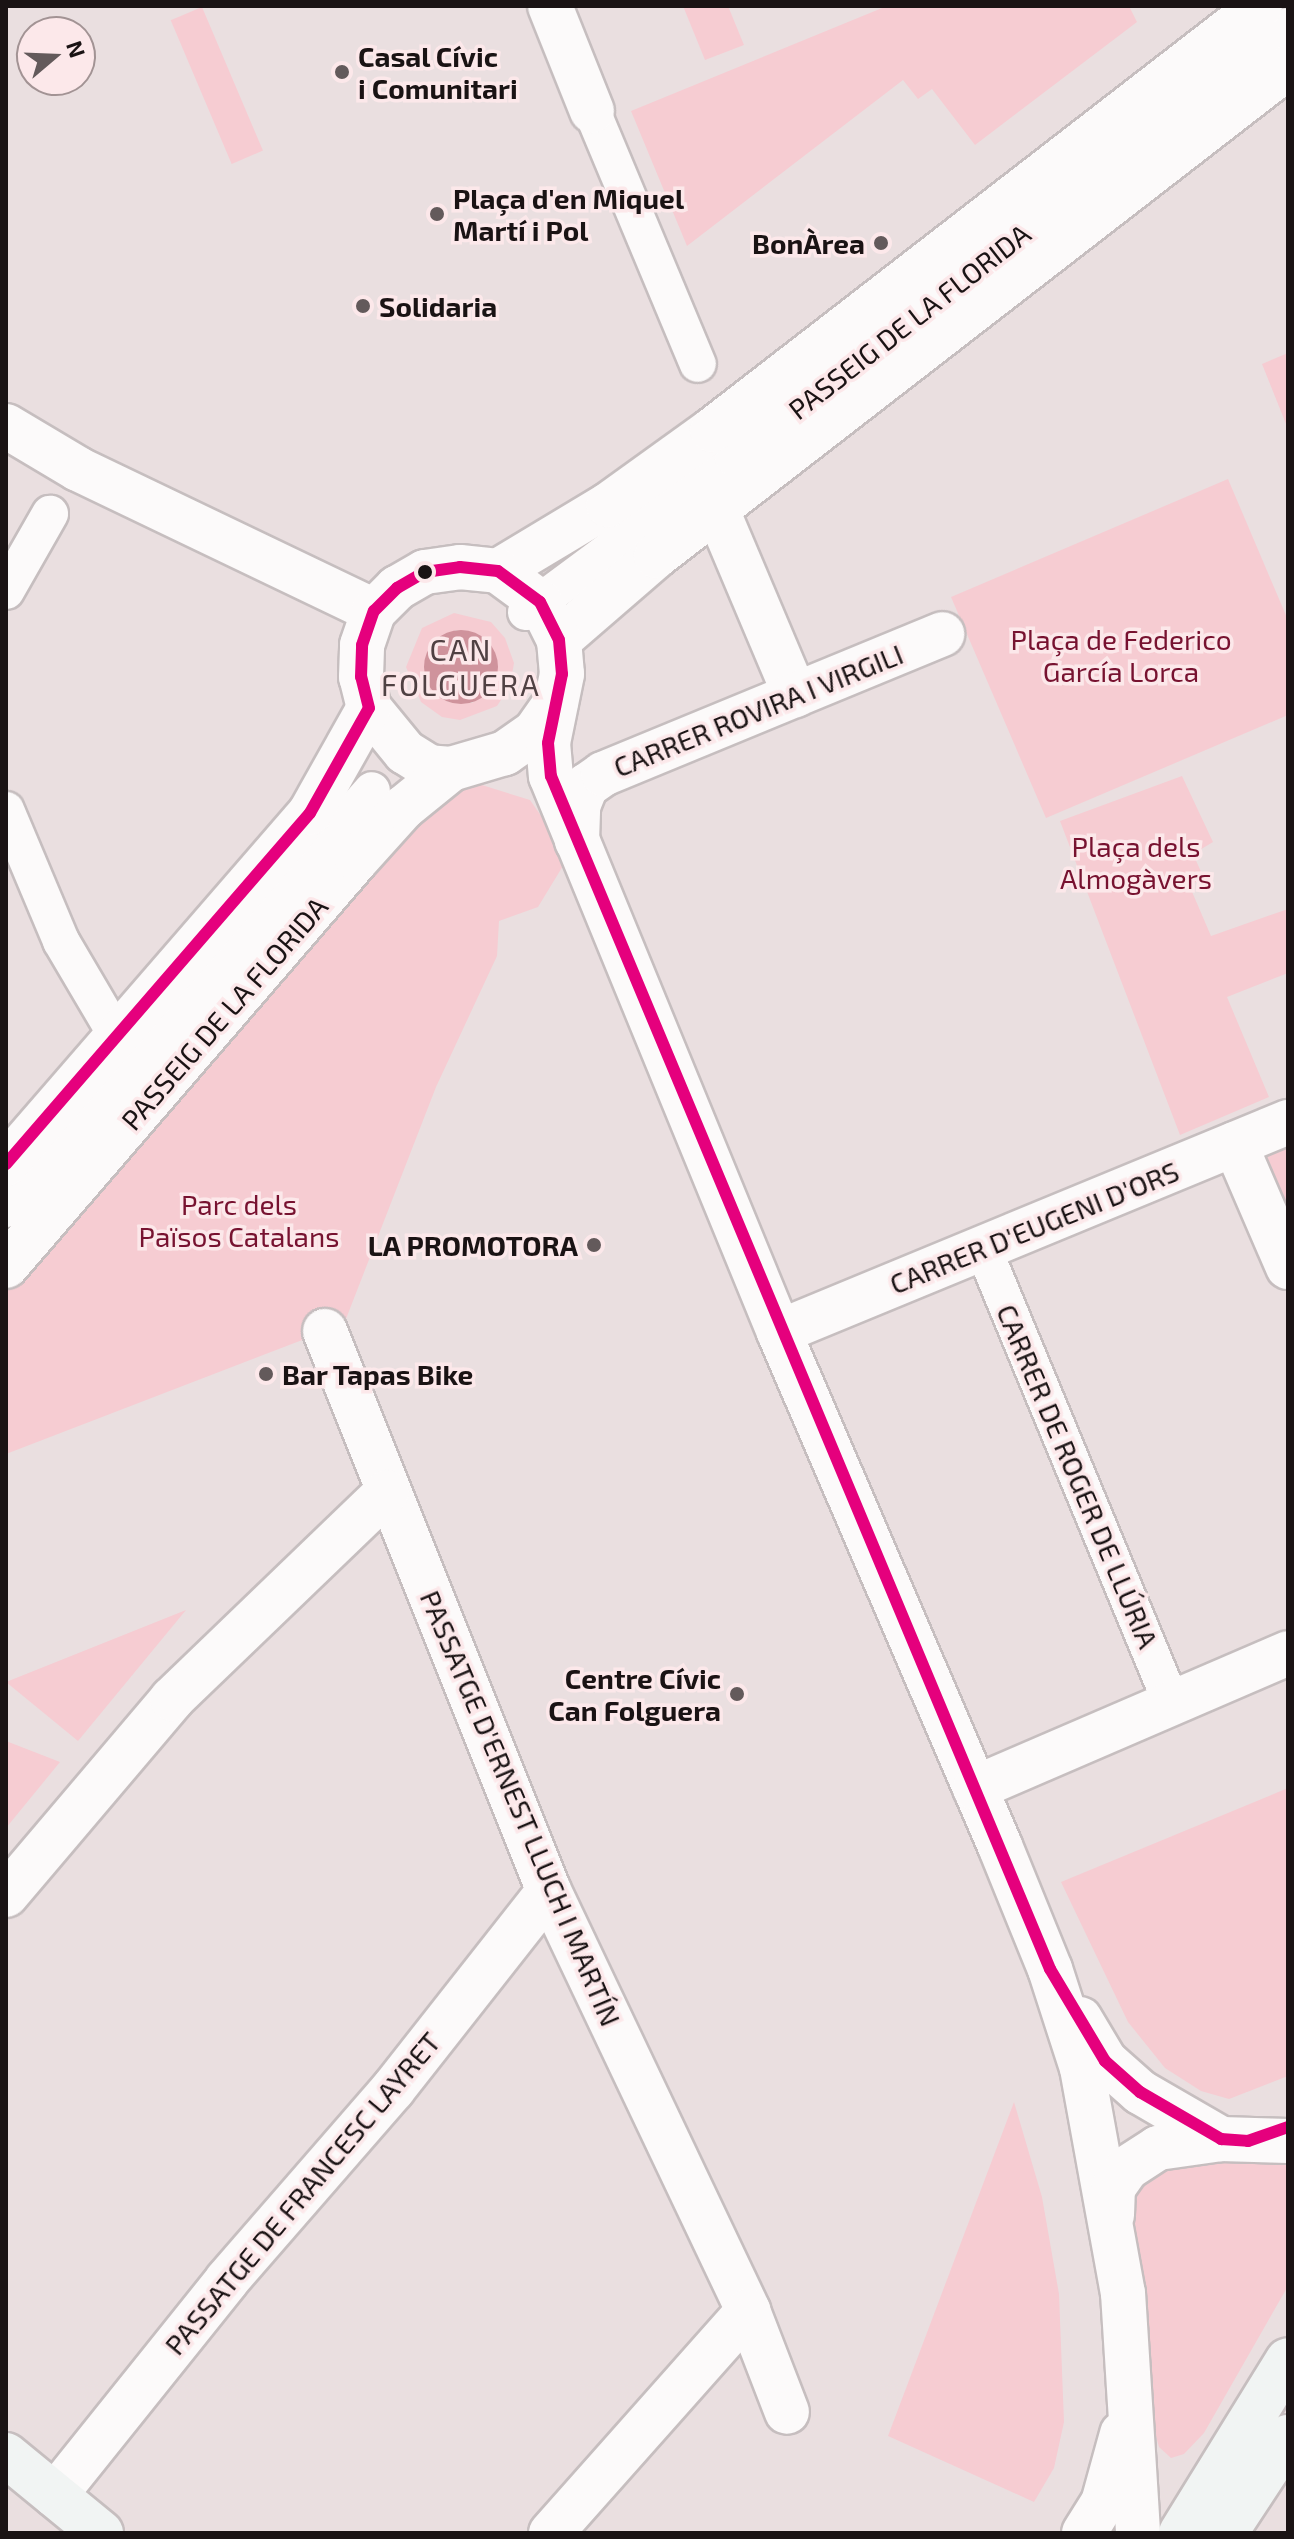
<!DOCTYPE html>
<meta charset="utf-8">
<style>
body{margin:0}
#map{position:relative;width:1294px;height:2539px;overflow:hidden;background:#eadfe0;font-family:"Exo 2",sans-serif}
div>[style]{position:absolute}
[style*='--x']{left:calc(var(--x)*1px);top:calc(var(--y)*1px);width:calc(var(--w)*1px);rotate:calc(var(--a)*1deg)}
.green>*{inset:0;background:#f6ccd2;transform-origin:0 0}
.water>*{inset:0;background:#cf939c}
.round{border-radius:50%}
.roads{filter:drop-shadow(2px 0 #c6bebf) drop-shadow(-2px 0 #c6bebf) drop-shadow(0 2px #c6bebf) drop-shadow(0 -2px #c6bebf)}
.pedestrian>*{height:36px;margin:-18px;padding:0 18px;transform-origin:18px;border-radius:18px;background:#fcfafa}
.minor>*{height:44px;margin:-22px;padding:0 22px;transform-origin:22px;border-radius:22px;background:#fcfafa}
.secondary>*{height:44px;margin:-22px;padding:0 22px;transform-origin:22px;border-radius:22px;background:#f1f4f3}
.bus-1>*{height:12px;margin:-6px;padding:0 6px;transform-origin:6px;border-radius:6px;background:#e5007d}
.dots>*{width:22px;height:22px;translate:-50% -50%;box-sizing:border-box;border:4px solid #fce8ea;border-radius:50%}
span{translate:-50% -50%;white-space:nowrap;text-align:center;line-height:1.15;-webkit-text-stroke:7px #fce8ea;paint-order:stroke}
.poi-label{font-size:28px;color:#1a1314;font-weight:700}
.left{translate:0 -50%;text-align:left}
.right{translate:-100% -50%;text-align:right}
.street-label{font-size:28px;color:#1a1314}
.park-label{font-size:28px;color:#771230}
.neighbourhood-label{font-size:30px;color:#504143;letter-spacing:2px}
.frame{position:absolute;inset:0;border:8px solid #1a1314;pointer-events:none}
.north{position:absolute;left:16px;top:16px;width:80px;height:80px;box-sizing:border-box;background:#fce8ea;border:2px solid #a29394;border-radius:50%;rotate:71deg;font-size:22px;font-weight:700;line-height:32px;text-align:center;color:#1a1314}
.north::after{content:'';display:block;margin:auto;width:28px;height:36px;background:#635a5b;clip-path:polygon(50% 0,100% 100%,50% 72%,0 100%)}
</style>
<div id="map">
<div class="green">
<i style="clip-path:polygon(683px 6px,728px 6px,744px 45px,705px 60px)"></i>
<i style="clip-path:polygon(887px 6px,1129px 6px,1137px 22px,975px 145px,932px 89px,918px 99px,903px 80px,687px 246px,631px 111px)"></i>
<i style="left:202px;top:7px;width:156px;height:34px;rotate:67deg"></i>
<i style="clip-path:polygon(1288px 353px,1288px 429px,1262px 364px)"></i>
<i style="clip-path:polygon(1228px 479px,1288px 620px,1288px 715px,1046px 818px,951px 597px)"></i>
<i style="clip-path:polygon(evenodd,454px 613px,491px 622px,505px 638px,514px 663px,510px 686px,497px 706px,460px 720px,442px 717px,421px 702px,406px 667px,422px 628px,454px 613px,456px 630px,480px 635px,496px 678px,491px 689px,472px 703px,448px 702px,430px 686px,435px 641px,456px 630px)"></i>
<i style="clip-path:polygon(453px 776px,530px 800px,569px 856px,538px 907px,499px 921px,497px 956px,436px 1087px,344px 1324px,6px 1454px,6px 1288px)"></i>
<i style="clip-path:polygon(1182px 776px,1213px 842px,1193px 854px,1203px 876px,1190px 887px,1211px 936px,1288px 909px,1288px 973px,1227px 997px,1269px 1097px,1180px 1135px,1060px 821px)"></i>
<i style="clip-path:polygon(1288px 1139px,1288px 1221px,1259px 1154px)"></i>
<i style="clip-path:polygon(186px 1610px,78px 1741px,6px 1682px)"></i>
<i style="clip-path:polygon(6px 1741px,60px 1762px,6px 1828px)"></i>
<i style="clip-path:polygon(1288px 1788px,1288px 2076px,1229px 2099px,1201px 2091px,1165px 2068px,1128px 2022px,1061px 1882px)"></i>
<i style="clip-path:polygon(1014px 2102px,1042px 2197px,1059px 2294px,1064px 2422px,1054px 2468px,1034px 2502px,888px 2436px)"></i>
<i style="clip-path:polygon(1288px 2159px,1288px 2286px,1204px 2433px,1184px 2454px,1171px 2458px,1159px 2447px,1152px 2422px,1127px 2194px,1155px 2169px,1220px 2160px)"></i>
</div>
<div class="water">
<i class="round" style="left:424px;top:630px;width:74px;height:74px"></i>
</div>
<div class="roads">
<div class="pedestrian">
<i style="--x:592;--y:111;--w:274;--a:67.3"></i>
<i style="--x:6;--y:591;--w:89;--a:-60.3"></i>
<i style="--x:526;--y:612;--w:258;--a:-36.6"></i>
<i style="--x:733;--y:458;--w:703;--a:-37.9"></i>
<i style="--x:6;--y:810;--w:142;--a:67.2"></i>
<i style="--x:61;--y:941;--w:110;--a:59.5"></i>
<i style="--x:6;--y:1209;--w:556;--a:-48.86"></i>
<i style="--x:983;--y:1248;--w:494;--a:67.5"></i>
</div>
<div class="minor">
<i style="--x:550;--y:6;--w:113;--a:68.2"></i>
<i style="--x:6;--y:426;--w:84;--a:30.8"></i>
<i style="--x:78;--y:469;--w:328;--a:25.6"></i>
<i style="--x:717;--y:510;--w:201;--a:67.1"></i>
<i style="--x:498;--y:571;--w:128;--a:-31"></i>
<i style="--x:608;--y:505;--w:128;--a:-35.8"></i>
<i style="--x:712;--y:430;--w:693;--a:-37.73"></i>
<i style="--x:559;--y:640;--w:128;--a:-40.9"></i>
<i style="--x:656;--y:556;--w:799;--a:-37.73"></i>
<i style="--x:556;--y:702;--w:37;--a:125"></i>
<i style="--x:535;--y:732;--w:37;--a:145"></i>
<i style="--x:505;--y:753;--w:56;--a:163.5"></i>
<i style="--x:451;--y:769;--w:22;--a:-175"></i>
<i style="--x:429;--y:767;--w:28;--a:-148"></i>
<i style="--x:405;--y:752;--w:57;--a:-129.3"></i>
<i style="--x:369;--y:708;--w:32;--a:-104"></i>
<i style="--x:361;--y:677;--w:32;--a:-88"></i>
<i style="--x:362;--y:645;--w:36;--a:-71"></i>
<i style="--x:374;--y:611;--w:33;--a:-45"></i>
<i style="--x:397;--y:588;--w:32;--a:-30"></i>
<i style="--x:425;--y:572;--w:35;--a:-8"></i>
<i style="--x:460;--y:567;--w:38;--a:6"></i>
<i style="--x:498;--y:571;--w:52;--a:36.4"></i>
<i style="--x:540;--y:602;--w:42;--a:63.4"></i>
<i style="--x:559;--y:640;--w:34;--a:85"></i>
<i style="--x:562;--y:674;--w:70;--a:101.5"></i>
<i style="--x:548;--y:743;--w:33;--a:85"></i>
<i style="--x:551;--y:776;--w:601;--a:67.7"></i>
<i style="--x:779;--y:1332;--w:559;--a:66.73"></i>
<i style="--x:1000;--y:1846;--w:133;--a:67.9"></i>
<i style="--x:1050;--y:1969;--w:104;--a:72.1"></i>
<i style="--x:1082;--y:2068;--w:229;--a:79.7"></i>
<i style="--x:1123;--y:2293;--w:240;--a:86.4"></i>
<i style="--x:577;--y:841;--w:35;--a:-88"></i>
<i style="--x:578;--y:806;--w:22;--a:-68"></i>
<i style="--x:586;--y:786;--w:21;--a:-35"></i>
<i style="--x:603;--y:774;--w:367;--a:-22.4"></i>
<i style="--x:1235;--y:1144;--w:134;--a:66.7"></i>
<i style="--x:6;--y:1164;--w:464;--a:-49.1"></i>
<i style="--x:310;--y:813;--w:120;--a:-60.7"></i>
<i style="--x:6;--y:1266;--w:537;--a:-49.23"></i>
<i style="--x:357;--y:859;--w:69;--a:-48"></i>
<i style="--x:403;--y:808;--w:62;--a:-39.1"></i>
<i style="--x:325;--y:1331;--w:603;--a:68.2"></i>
<i style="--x:549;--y:1891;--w:465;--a:64.6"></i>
<i style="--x:748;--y:2311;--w:108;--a:68.9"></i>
<i style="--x:779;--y:1332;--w:551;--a:-22.42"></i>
<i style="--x:975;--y:1788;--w:341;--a:-23.3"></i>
<i style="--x:6;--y:1895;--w:257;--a:-49.7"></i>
<i style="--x:172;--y:1699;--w:298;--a:-43.9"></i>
<i style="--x:1080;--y:2019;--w:49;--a:59.2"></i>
<i style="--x:1105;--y:2061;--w:47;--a:41.5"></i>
<i style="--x:1140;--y:2092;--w:94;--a:30.1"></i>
<i style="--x:1112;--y:2215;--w:27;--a:-88"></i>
<i style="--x:1113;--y:2188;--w:24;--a:-55"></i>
<i style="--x:1127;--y:2168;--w:37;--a:-33"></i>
<i style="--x:1158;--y:2148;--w:64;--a:-8.1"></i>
<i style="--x:1221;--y:2139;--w:67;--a:1.7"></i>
<i style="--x:55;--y:2495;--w:275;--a:-51.3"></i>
<i style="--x:227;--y:2280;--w:253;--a:-49"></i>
<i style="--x:393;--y:2089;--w:252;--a:-51.8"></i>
<i style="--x:551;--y:2533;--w:297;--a:-48.4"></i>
<i style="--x:1084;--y:2533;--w:36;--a:-58"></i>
<i style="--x:1103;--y:2503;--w:72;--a:-74.6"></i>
</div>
<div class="secondary">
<i style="--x:6;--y:2455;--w:123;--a:39.4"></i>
<i style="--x:1181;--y:2533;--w:203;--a:-58.3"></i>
<i style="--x:1225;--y:2533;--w:115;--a:-56.7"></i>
</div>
</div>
<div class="bus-1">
<i style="--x:6;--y:1164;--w:464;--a:-49.1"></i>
<i style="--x:310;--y:813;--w:120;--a:-60.7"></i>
<i style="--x:369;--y:708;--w:32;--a:-104"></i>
<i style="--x:361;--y:677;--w:32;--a:-88"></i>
<i style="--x:362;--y:645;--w:36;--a:-71"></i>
<i style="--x:374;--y:611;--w:33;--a:-45"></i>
<i style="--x:397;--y:588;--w:32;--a:-30"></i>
<i style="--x:425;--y:572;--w:35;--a:-8"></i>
<i style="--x:460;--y:567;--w:38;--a:6"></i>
<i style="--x:498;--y:571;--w:52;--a:36.4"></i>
<i style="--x:540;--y:602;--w:42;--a:63.4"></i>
<i style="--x:559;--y:640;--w:34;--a:85"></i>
<i style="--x:562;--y:674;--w:70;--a:101.5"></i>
<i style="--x:548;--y:743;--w:33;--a:85"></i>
<i style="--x:551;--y:776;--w:1293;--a:67.3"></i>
<i style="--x:1050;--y:1969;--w:107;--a:59.1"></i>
<i style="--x:1105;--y:2061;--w:47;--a:41.5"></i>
<i style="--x:1140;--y:2092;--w:94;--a:30.1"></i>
<i style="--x:1221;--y:2139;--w:27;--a:4"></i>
<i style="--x:1248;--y:2141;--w:42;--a:-19.3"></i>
</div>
<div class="dots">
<i style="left:342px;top:72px;background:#635a5b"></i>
<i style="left:437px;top:214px;background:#635a5b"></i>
<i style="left:881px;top:243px;background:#635a5b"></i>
<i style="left:363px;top:306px;background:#635a5b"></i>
<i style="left:425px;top:572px;background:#1a1314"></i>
<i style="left:594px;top:1245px;background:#635a5b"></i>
<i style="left:266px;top:1374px;background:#635a5b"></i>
<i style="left:737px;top:1694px;background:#635a5b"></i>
</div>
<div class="poi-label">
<span class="left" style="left:358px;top:72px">Casal Cívic<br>i Comunitari</span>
<span class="left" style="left:453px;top:214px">Plaça d'en Miquel<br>Martí i Pol</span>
<span class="right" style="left:865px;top:243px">BonÀrea</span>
<span class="left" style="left:379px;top:306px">Solidaria</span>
<span class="right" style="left:578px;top:1245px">LA PROMOTORA</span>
<span class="left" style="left:282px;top:1374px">Bar Tapas Bike</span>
<span class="right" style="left:721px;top:1694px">Centre Cívic<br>Can Folguera</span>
</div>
<div class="street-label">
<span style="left:909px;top:321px;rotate:-38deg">PASSEIG DE LA FLORIDA</span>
<span style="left:758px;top:710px;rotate:-22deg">CARRER ROVIRA I VIRGILI</span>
<span style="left:224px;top:1013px;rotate:-49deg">PASSEIG DE LA FLORIDA</span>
<span style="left:1034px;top:1227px;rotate:-22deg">CARRER D'EUGENI D'ORS</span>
<span style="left:1078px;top:1476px;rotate:67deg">CARRER DE ROGER DE LLÚRIA</span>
<span style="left:521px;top:1808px;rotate:67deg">PASSATGE D'ERNEST LLUCH I MARTÍN</span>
<span style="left:302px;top:2193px;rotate:-50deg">PASSATGE DE FRANCESC LAYRET</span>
</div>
<div class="park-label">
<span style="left:1121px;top:655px">Plaça de Federico<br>García Lorca</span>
<span style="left:1136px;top:862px">Plaça dels<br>Almogàvers</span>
<span style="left:239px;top:1220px">Parc dels<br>Països Catalans</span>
</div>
<div class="neighbourhood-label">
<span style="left:461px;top:666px">CAN<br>FOLGUERA</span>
</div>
<div class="frame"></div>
<div class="north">N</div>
</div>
